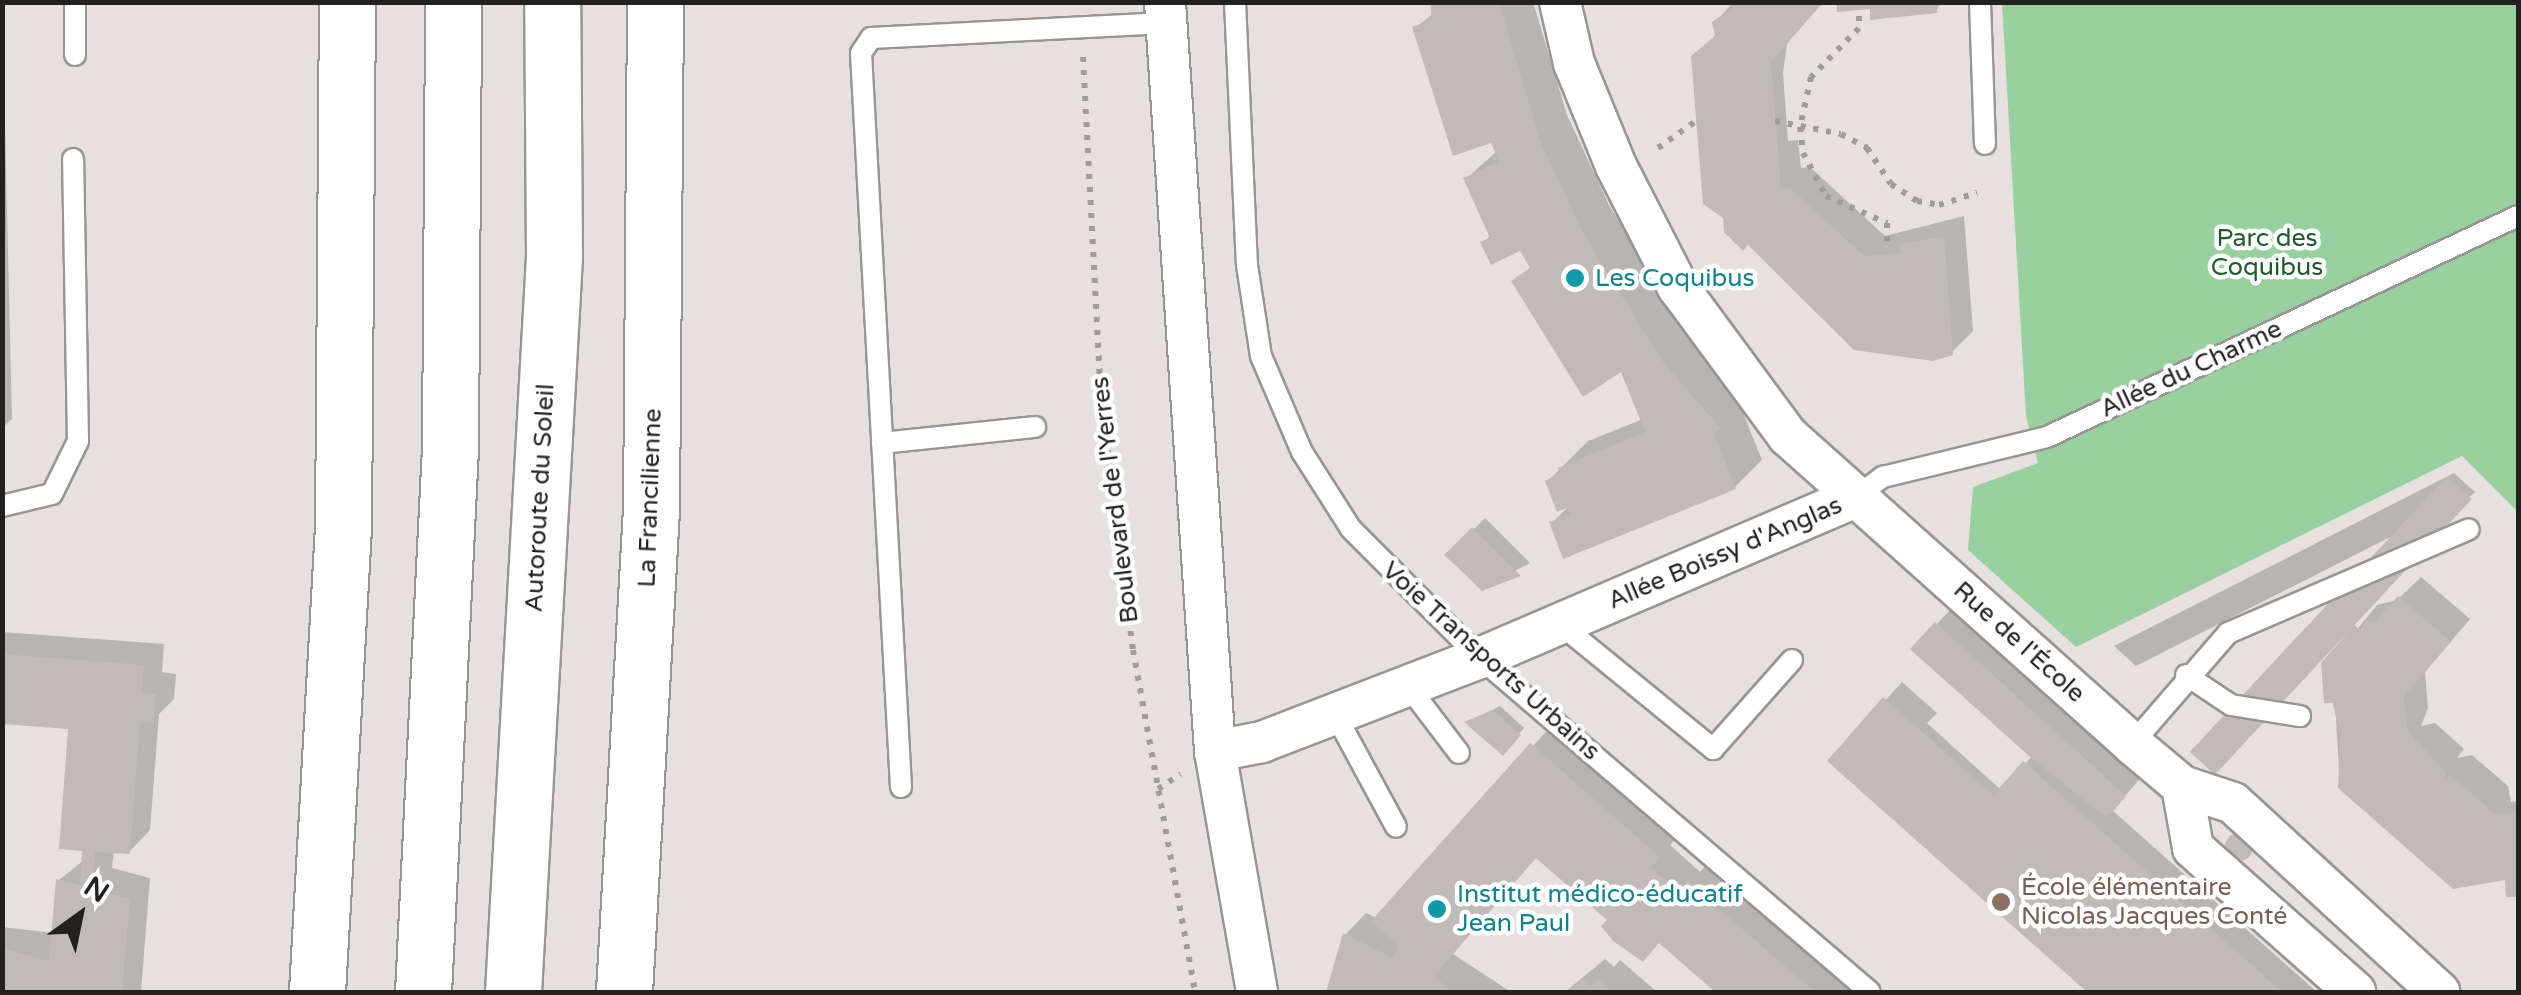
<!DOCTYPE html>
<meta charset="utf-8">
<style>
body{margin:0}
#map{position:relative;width:2521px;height:995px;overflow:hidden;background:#e6e1de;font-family:"Varela Round",sans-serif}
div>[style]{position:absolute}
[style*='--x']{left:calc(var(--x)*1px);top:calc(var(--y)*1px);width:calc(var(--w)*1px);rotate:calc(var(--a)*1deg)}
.green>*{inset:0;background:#98d19f}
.shadow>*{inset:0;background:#0003}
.building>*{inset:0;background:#c0bbb8;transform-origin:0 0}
.round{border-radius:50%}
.path>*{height:6px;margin-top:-3px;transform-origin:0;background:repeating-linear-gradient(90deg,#a09c9a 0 5px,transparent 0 13px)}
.roads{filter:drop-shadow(2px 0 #999592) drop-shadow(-2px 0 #999592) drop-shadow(0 2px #999592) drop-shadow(0 -2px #999592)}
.service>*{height:20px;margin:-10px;padding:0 10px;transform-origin:10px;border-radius:10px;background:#fff}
.minor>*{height:40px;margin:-20px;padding:0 20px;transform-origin:20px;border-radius:20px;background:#fff}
.trunk>*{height:55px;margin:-27.5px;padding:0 27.5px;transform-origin:27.5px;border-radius:27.5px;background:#fff}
.motorway>*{height:55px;margin:-27.5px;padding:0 27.5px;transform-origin:27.5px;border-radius:27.5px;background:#fff}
.dots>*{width:28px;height:28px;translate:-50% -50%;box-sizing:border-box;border:5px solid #fff;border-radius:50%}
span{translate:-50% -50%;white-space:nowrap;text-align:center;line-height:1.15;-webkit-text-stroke:9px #fff;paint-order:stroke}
.park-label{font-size:25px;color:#1c5c2a}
.culture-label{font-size:25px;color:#0d838f}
.left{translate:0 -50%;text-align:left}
.street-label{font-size:25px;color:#232120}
.education-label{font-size:25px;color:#785e54}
.frame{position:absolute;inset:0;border:5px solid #232120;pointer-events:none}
.north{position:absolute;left:30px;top:865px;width:100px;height:100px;-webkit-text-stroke:8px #fff;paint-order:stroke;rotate:33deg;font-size:28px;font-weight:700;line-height:40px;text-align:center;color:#232120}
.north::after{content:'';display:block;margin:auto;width:35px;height:45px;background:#232120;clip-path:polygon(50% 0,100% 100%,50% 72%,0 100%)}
</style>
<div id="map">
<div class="green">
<i style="clip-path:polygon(2002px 3px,2518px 3px,2518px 512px,2462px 456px,2076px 647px,1968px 550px,1973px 487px,2038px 463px,2026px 416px)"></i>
</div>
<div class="shadow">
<i style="clip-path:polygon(2px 2px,12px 419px,2px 428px)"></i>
<i style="clip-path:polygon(1433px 2px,1533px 2px,1567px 115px,1610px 207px,1682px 323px,1747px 402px,1741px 408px,1762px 460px,1735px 487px,1552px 523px,1571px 504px,1548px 481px,1588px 441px,1643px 419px,1623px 369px,1521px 248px,1483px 243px,1492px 234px,1466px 179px,1497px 151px,1415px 28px,1434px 13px)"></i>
<i style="clip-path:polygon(1734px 2px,1941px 2px,1936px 11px,1821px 4px,1787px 43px,1783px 73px,1788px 141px,1798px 140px,1801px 168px,1810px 167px,1885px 236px,1964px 216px,1973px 331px,1951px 353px,1748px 242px,1714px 23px)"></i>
<i style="clip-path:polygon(2454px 473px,2475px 492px,2471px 496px,2136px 666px,2114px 646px)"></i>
<i style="clip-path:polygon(1485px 518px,1530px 563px,1482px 588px,1448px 555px)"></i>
<i style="clip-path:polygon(2421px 577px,2470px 619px,2425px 672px,2428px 708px,2421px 726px,2435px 723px,2464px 749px,2457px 758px,2472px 755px,2508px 786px,2511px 802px,2518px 801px,2518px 894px,2509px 895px,2507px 877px,2340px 787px,2335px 700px,2350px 638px,2377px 605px,2397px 600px)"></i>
<i style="clip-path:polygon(1953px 607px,2141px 778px,2112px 810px,2317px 992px,2091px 992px,1831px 761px,1902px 682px,1937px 713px,1927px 723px,2001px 790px,2033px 755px,1937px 624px)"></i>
<i style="clip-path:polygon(2px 632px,164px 644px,162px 672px,176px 674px,174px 699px,159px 714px,150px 830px,129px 852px,114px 851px,112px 868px,150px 878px,141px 992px,2px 992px,2px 927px,54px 933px,59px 880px,84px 860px,85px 849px,71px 727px,2px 722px)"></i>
<i style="clip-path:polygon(1500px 706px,1524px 728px,1502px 752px,1468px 722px)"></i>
<i style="clip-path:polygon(1553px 724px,1680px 834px,1670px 845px,1700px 872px,1710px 861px,1859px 992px,1719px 992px,1660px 941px,1610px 919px,1537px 855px,1453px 954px,1511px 992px,1330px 992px,1346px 934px,1366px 913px,1377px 918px)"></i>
<i style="clip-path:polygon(2237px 829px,2255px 848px,2250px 854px,2231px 854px)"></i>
<i style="clip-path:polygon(1605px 959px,1614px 967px,1620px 960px,1656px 991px,1565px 992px)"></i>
</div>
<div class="building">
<i style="clip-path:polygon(1430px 2px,1499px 2px,1541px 143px,1584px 235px,1663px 362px,1722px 430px,1714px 433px,1736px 489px,1563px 559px,1549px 522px,1571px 514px,1567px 508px,1557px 512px,1545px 481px,1560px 473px,1558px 468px,1645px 432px,1621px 372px,1583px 397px,1511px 281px,1530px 268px,1520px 251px,1491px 265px,1480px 242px,1490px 238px,1463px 178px,1499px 162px,1491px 143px,1453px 156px,1412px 27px,1432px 20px)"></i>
<i style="clip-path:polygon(1740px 2px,1831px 2px,1820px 6px,1771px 62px,1781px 188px,1789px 187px,1864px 256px,1900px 253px,1899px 244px,1944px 236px,1953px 355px,1933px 361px,1854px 350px,1748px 245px,1743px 251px,1724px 232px,1723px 218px,1703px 204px,1691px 56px,1715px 36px,1712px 22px)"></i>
<i style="clip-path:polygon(1837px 2px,1935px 2px,1937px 13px,1870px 20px,1870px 9px,1837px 12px)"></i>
<i style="left:2447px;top:476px;width:34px;height:377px;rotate:43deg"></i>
<i style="clip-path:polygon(1472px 527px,1521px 576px,1482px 591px,1456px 566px,1444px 555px)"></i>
<i style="clip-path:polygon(2398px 596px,2451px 642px,2404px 696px,2408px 732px,2445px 771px,2445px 781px,2450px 775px,2495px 814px,2518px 813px,2518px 897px,2506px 897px,2505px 880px,2453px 889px,2338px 788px,2340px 739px,2333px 703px,2324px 703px,2321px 663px,2354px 625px,2361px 630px,2365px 620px,2375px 621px)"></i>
<i style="clip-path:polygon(1935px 622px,2126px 796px,2112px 813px,2104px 816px,2028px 755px,1910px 649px)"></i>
<i style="clip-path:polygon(2px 654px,144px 665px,142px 693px,156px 694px,154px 723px,140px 721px,130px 854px,95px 852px,92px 889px,130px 899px,122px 992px,2px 992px,2px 948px,49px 961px,56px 879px,80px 885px,82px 851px,59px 849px,68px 729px,2px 724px)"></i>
<i style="clip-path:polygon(1883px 697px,1993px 795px,2023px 761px,2282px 992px,2087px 992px,1827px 761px)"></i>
<i style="clip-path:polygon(1493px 710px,1521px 735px,1503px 756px,1464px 722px)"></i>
<i style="clip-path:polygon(1530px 743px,1660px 857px,1651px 867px,1678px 892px,1687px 881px,1815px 992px,1715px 992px,1659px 943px,1643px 962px,1613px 941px,1601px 926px,1607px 920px,1536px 858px,1434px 976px,1452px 992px,1326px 992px,1343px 933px,1392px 958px,1398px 946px,1371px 921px)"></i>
<i class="round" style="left:2225px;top:833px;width:28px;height:28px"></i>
<i style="clip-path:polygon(1583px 978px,1591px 986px,1598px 979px,1613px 992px,1570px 992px)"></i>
</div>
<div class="path">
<i style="--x:1859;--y:16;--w:12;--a:90"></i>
<i style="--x:1859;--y:28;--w:69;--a:134.4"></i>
<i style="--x:1811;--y:77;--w:51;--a:102.4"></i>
<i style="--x:1800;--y:127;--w:26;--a:83"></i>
<i style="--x:1803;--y:153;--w:49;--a:61.9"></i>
<i style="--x:1826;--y:196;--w:67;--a:23.9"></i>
<i style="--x:1887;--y:223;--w:20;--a:90"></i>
<i style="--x:1083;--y:57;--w:329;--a:87"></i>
<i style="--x:1100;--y:386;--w:266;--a:82.9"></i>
<i style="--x:1133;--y:650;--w:348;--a:79.7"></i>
<i style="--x:1775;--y:121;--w:67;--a:11.1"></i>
<i style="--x:1841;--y:134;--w:30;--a:28"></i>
<i style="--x:1867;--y:148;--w:43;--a:56.3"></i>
<i style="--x:1891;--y:184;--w:31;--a:33"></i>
<i style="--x:1917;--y:201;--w:22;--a:10"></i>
<i style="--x:1939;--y:205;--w:40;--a:-18"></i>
<i style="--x:1658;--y:148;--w:47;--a:-35.4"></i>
<i style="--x:1158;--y:789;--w:27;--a:-34"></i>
</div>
<div class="roads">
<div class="service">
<i style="--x:75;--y:2;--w:53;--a:90"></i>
<i style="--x:1235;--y:2;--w:263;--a:87.4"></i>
<i style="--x:1247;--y:265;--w:92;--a:81.3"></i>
<i style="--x:1261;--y:356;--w:104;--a:66.9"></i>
<i style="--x:1302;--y:452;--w:91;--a:57.5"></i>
<i style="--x:1351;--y:529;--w:182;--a:45"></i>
<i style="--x:1480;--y:658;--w:513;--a:40.58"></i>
<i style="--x:1980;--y:2;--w:142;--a:88"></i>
<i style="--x:882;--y:443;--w:154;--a:-6"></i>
<i style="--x:1856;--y:497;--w:34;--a:-37"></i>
<i style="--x:1883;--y:477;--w:169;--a:-13.7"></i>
<i style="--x:2047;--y:437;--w:520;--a:-25.14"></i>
<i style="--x:2;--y:506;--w:51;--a:-13.5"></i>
<i style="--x:52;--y:494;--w:59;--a:-63.9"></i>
<i style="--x:78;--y:441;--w:282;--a:-91"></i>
<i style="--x:1560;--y:624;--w:198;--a:39.2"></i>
<i style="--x:1713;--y:749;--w:119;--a:-48.4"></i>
<i style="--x:2186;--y:675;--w:54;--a:33.7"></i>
<i style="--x:2231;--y:705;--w:70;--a:9.1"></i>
<i style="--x:1408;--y:686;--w:84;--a:52.7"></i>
<i style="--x:1335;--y:714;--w:128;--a:61.6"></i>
<i style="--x:2132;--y:744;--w:147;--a:-49.1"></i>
<i style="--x:2228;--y:633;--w:262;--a:-23.3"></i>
<i style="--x:901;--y:787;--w:735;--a:-93.12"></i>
<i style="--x:861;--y:53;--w:18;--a:-56"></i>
<i style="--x:871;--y:38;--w:295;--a:-2.9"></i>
</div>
<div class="minor">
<i style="--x:1165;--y:2;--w:751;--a:86.18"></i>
<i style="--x:1215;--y:751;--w:245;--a:80.1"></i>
<i style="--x:1560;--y:2;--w:63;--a:77.1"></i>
<i style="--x:1574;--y:63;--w:111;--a:67.8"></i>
<i style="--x:1616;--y:166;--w:136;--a:62.9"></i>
<i style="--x:1678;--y:287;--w:185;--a:53.6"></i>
<i style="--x:1788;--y:436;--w:462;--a:41.8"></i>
<i style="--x:2132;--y:744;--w:65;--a:40"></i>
<i style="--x:2182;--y:786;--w:54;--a:18.4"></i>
<i style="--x:2233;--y:803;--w:280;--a:42.5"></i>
<i style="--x:1215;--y:751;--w:48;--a:-10.8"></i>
<i style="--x:1262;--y:742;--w:234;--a:-21.1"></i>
<i style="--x:1480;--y:658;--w:409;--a:-23.2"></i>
<i style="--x:2182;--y:786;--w:63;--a:79.9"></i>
<i style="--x:2193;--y:848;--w:217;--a:41.6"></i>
</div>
<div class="trunk">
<i style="--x:317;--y:992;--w:464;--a:-86.8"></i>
<i style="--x:343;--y:529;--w:527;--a:-89.57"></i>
<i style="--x:624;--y:992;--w:481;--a:-86.8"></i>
<i style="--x:651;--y:512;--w:510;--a:-89.55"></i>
</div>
<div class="motorway">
<i style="--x:423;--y:992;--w:546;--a:-87.16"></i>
<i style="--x:450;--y:447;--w:445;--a:-89.6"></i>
<i style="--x:513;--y:992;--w:736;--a:-86.81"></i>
<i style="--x:554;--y:257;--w:255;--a:-90.4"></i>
</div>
</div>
<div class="dots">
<i style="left:1575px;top:278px;background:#0f9aa8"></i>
<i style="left:2001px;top:902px;background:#8d6e63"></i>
<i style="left:1437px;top:909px;background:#0f9aa8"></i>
</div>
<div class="park-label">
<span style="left:2267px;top:253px">Parc des<br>Coquibus</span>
</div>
<div class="culture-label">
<span class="left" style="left:1595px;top:278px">Les Coquibus</span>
<span class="left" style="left:1457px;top:909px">Institut médico-éducatif<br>Jean Paul</span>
</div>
<div class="street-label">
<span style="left:2191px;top:369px;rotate:-25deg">Allée du Charme</span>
<span style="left:540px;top:498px;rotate:-87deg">Autoroute du Soleil</span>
<span style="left:650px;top:498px;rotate:-88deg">La Francilienne</span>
<span style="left:1115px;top:500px;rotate:-97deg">Boulevard de l'Yerres</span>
<span style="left:1725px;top:553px;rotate:-23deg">Allée Boissy d'Anglas</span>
<span style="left:2019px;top:642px;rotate:42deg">Rue de l'École</span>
<span style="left:1491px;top:661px;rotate:42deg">Voie Transports Urbains</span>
</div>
<div class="education-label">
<span class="left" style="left:2021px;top:902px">École élémentaire<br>Nicolas Jacques Conté</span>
</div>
<div class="frame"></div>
<div class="north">N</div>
</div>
